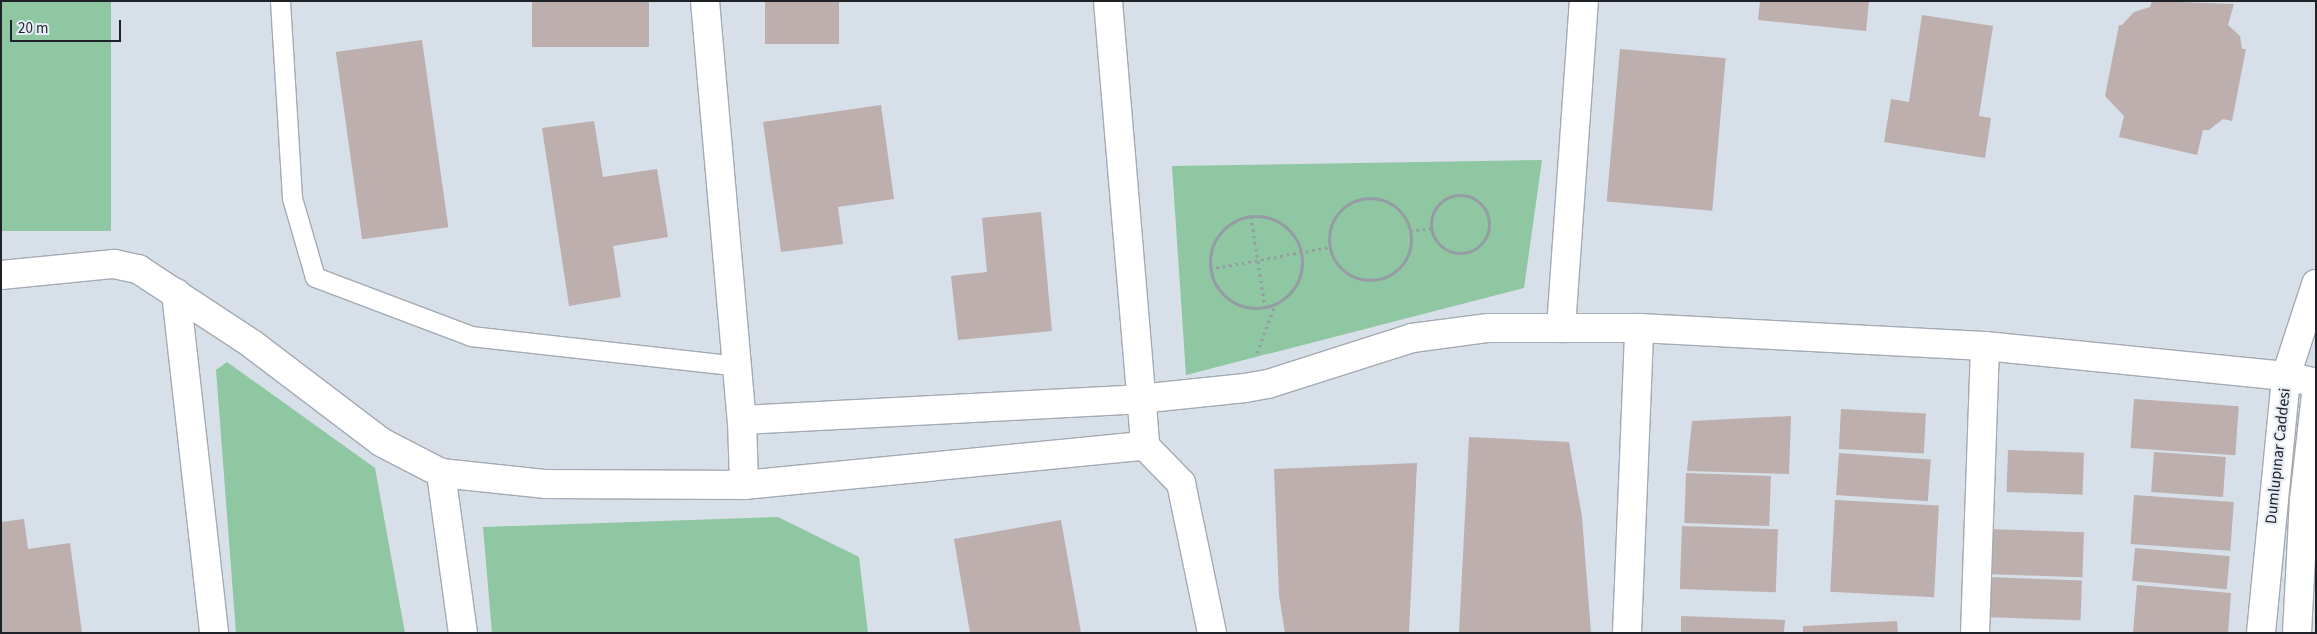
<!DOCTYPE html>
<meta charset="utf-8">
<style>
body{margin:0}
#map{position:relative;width:2317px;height:634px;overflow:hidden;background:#d7dfe8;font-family:"Source Sans 3",sans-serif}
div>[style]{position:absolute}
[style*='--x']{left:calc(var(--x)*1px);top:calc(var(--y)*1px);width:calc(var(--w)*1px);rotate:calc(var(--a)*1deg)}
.green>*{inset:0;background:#8ec7a1;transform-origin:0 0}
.building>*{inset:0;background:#bcafad;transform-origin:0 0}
.path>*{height:3px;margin-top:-1.5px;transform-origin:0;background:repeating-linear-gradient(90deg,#959ca3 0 2.5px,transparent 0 6.5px)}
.path>.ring{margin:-1.5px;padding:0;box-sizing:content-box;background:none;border:3px solid #959ca3;border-radius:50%}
.roads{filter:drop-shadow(1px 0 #a3aab3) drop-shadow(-1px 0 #a3aab3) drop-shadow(0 1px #a3aab3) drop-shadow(0 -1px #a3aab3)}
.lane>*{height:19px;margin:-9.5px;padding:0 9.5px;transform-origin:9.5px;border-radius:9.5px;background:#fff}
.street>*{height:28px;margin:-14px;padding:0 14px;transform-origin:14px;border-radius:14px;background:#fff}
.secondary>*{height:28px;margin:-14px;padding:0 14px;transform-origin:14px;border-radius:14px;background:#fff}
span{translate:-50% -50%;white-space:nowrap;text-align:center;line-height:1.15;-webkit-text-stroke:4px #e5ecf5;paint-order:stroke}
.street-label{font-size:16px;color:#1e2125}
.frame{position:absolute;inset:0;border:2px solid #1e2125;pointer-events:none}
.scale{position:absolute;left:10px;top:20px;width:111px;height:22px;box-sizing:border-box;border:2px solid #1e2125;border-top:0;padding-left:6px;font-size:15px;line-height:18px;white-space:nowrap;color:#1e2125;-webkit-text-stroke:4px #e5ecf5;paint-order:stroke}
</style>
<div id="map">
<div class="green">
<i style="left:1px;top:1px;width:110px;height:230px"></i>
<i style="clip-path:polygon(1542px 160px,1524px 288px,1186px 375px,1172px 166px)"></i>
<i style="clip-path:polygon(227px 362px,375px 468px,405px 633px,236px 633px,216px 370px)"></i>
<i style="clip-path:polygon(778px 517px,859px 557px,868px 633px,492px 633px,483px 527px)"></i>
</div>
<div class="building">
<i style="left:532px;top:1px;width:117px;height:46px"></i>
<i style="left:765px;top:1px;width:74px;height:43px"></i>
<i style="clip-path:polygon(1760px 1px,1869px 1px,1866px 31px,1758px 20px)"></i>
<i style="clip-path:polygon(2152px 1px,2234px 4px,2228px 25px,2240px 36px,2242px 49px,2246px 49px,2232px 121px,2223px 119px,2209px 130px,2203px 130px,2197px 155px,2119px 137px,2124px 116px,2105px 96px,2119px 25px,2122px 25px,2134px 12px,2150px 7px)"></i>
<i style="clip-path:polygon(1922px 15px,1993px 26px,1979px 116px,1991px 118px,1985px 158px,1884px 142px,1891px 99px,1909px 102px)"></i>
<i style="left:422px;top:40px;width:189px;height:87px;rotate:82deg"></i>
<i style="left:1620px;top:49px;width:106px;height:153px;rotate:5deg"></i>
<i style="clip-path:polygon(881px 105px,894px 199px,838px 207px,843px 244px,781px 252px,763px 122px)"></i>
<i style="clip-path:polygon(594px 121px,603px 177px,657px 169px,668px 237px,613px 246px,621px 297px,569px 306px,542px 128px)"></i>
<i style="clip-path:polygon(1041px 212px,1052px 331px,958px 340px,951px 276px,987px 272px,982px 218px)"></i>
<i style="left:2134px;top:399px;width:105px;height:49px;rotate:4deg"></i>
<i style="left:1841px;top:409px;width:85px;height:40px;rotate:3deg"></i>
<i style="clip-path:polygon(1791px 416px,1789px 474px,1687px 471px,1692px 421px)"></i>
<i style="clip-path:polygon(1469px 437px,1569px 442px,1582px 517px,1591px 633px,1459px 633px)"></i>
<i style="left:2008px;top:450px;width:76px;height:42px;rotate:2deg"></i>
<i style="left:2154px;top:452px;width:72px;height:40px;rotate:4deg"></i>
<i style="left:1839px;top:453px;width:92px;height:42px;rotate:4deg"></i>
<i style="clip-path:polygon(1417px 463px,1409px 633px,1285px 633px,1279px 595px,1274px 469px)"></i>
<i style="left:1686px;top:473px;width:85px;height:50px;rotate:2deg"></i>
<i style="left:2134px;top:495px;width:100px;height:49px;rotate:4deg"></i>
<i style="left:1835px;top:500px;width:104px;height:92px;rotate:3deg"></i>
<i style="clip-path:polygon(24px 519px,28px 549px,70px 543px,82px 633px,1px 633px,1px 522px)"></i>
<i style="clip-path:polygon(1061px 520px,1081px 633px,970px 633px,954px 539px)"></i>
<i style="left:1682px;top:526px;width:96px;height:63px;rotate:2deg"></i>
<i style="left:1988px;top:529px;width:96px;height:45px;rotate:2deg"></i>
<i style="left:2135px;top:548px;width:95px;height:33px;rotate:5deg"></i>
<i style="left:1985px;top:577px;width:97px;height:40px;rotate:2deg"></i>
<i style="clip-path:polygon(2137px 585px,2231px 593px,2228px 633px,2133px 633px)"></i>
<i style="clip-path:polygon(1681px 616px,1785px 620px,1784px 633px,1681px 633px)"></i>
<i style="clip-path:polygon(1897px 621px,1898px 633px,1803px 633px,1803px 626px)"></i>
</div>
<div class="path">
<i class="ring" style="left:1431px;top:195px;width:55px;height:55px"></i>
<i class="ring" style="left:1329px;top:198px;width:79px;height:79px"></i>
<i class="ring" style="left:1210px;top:216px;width:89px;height:89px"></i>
<i style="--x:1251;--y:216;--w:92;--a:81.3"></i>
<i style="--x:1410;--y:231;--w:21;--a:-8"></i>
<i style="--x:1210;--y:269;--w:121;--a:-10.5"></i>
<i style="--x:1257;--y:353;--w:51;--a:-69.4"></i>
</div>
<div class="roads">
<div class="lane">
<i style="--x:280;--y:1;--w:197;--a:86.5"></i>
<i style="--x:292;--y:198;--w:82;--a:73.8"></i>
<i style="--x:315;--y:277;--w:167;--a:20.7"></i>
<i style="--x:471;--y:336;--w:268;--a:6.4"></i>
</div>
<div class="street">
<i style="--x:705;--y:1;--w:421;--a:85"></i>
<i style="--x:742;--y:420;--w:398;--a:-3"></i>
<i style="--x:1139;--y:399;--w:107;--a:-5.9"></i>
<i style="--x:1245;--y:388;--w:23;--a:-10"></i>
<i style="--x:1268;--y:384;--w:151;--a:-17.7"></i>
<i style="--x:1412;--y:338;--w:77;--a:-7.5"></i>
<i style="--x:1488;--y:328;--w:151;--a:0"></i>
<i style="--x:1639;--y:328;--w:346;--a:3"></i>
<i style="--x:1985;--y:346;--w:302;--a:5.7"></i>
<i style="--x:2286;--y:376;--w:31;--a:13"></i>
<i style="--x:1108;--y:1;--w:447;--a:85.2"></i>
<i style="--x:1145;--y:446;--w:52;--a:45.8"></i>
<i style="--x:1181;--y:483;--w:153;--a:78.3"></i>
<i style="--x:1;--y:275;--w:114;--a:-5.6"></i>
<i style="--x:114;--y:264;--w:25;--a:12"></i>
<i style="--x:138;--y:269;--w:136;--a:33.3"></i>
<i style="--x:252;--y:344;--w:162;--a:37.2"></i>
<i style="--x:381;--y:442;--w:68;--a:27.3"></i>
<i style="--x:441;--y:473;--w:106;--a:6"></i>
<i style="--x:546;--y:484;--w:198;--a:0.3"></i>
<i style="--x:744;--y:485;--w:403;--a:-5.6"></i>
<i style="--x:176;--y:293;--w:342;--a:83.6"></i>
<i style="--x:1561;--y:328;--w:328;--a:-86"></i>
<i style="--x:742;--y:420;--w:65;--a:88.2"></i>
<i style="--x:441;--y:473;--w:162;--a:82.2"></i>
<i style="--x:1627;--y:633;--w:305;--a:-87.7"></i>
<i style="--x:1975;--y:633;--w:287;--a:-88"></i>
</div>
<div class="secondary">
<i style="--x:2261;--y:633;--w:258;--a:-84.4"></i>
<i style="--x:2286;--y:376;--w:97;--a:-71.9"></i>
<i style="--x:2297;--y:633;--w:133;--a:-87"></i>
<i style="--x:2304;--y:500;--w:106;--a:-83.5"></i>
</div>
</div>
<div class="street-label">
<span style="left:2278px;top:456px;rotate:-84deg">Dumlupınar Caddesi</span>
</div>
<div class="frame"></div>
<div class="scale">20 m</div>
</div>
